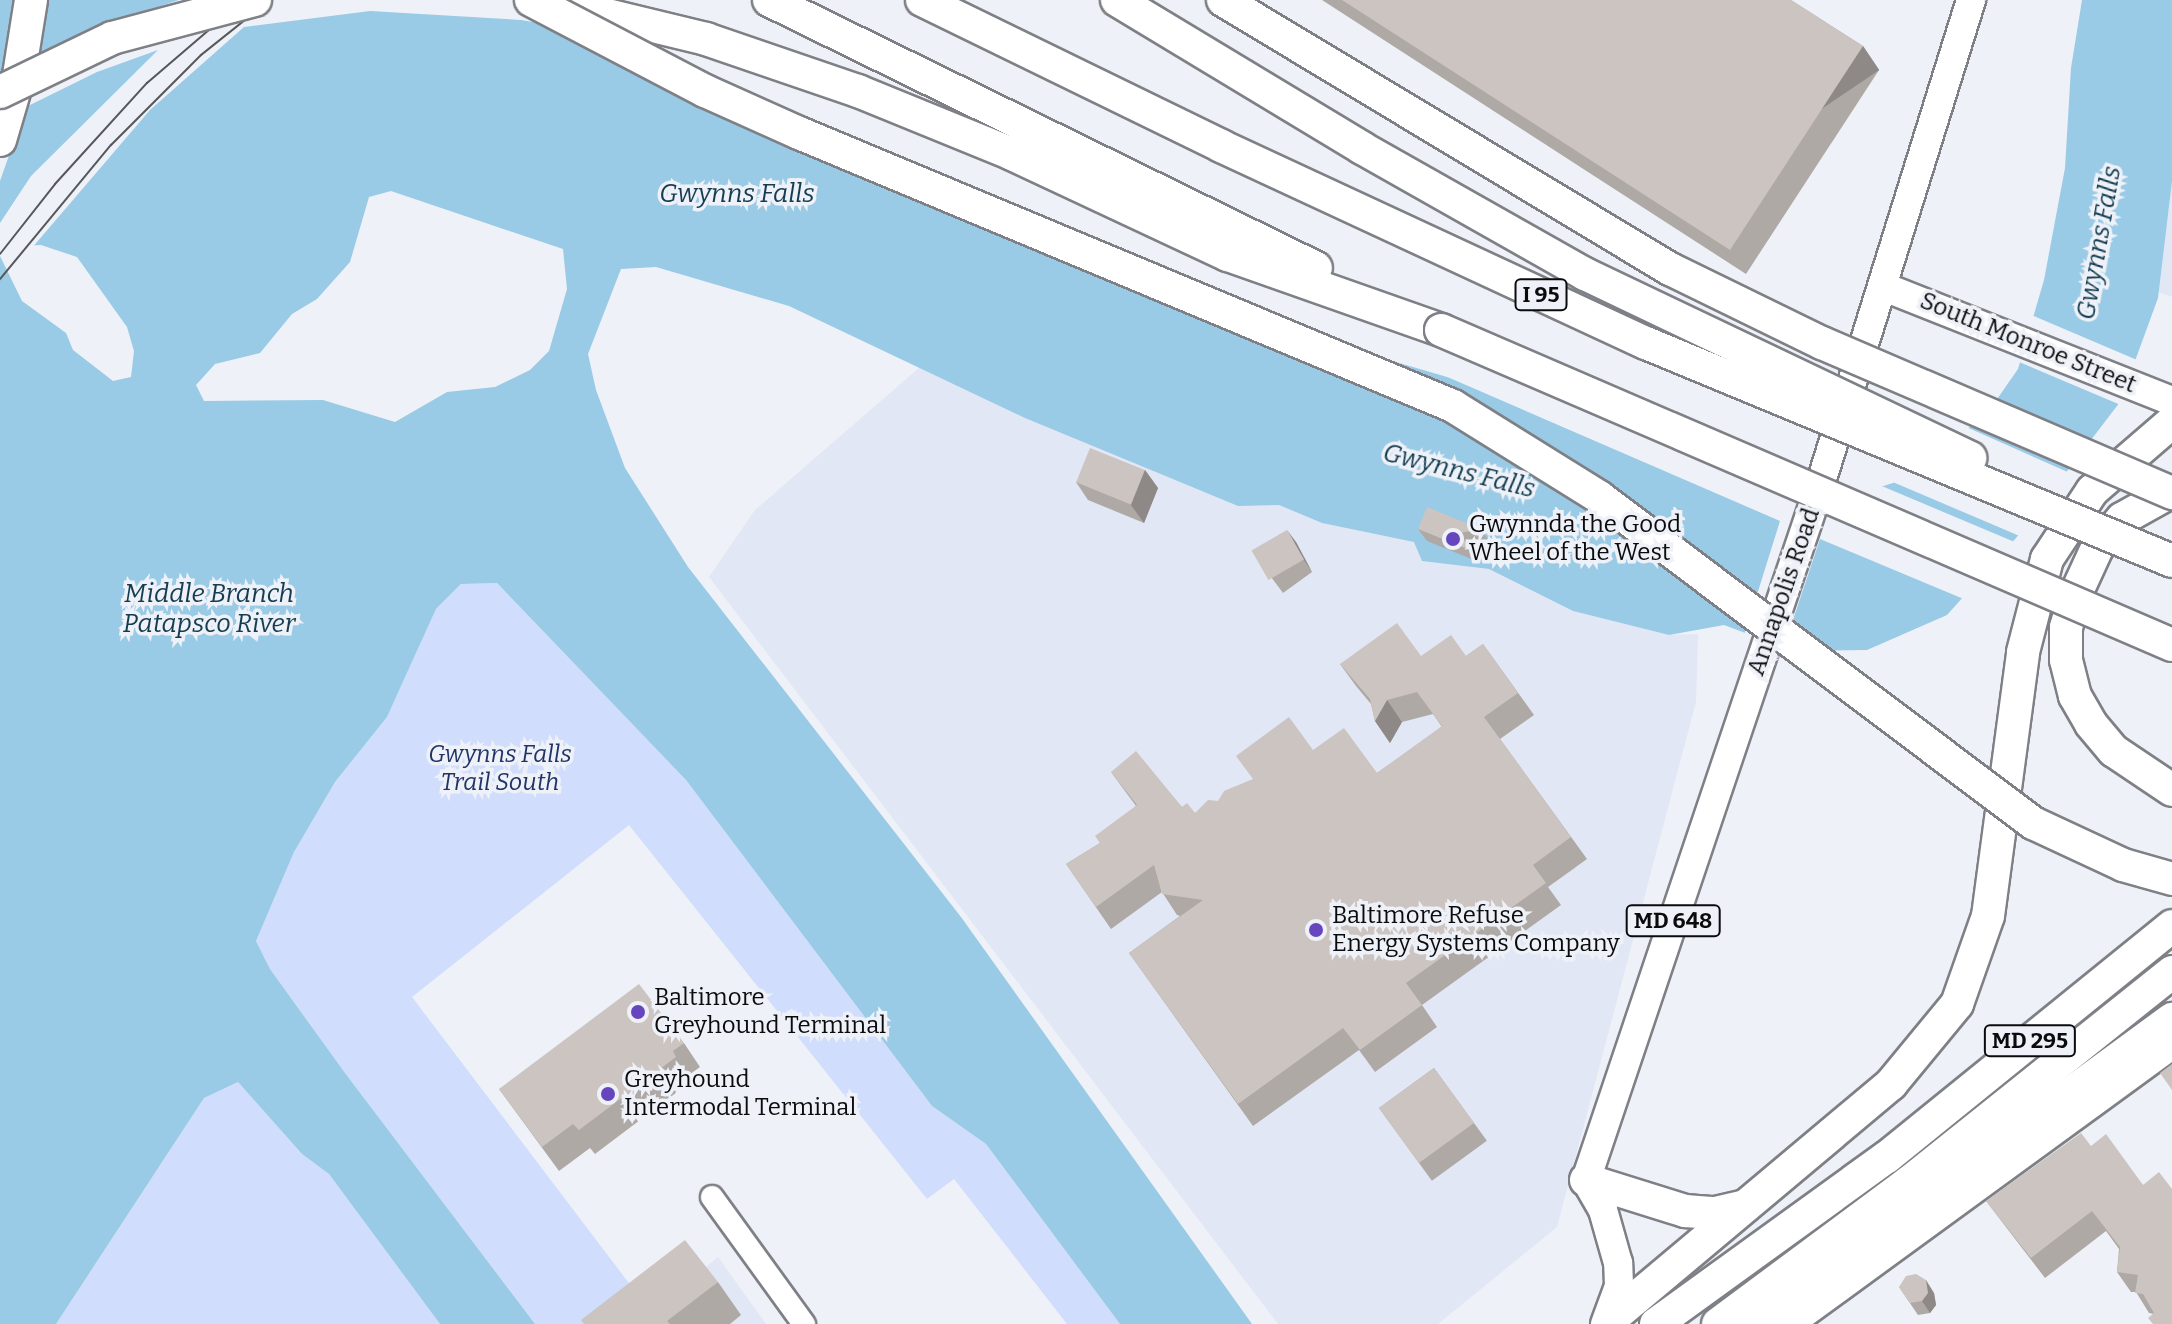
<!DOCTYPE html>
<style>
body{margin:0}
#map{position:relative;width:2172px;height:1324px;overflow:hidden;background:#eef1f7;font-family:Bitter,serif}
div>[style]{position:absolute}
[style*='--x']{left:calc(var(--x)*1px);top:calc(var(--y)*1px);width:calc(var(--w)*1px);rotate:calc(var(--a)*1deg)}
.built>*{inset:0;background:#e1e7f4}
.green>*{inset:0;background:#d0ddfc}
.water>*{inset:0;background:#99cae6}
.pier>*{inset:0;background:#eef1f7;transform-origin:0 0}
.roads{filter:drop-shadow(2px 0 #7e8086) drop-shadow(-2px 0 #7e8086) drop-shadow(0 2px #7e8086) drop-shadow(0 -2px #7e8086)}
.minor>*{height:22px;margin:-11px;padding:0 11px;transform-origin:11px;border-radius:11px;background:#fff}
.major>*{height:28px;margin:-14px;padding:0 14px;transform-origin:14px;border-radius:14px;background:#fff}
.highway>*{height:32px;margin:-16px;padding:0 16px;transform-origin:16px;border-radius:16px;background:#fff}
.tram>*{height:2px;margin:-1px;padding:0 1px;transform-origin:1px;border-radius:1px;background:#55575a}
.bridges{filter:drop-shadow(2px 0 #7e8086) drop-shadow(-2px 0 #7e8086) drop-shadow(0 2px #7e8086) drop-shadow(0 -2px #7e8086)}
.highway-bridge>*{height:32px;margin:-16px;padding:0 16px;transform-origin:16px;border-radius:16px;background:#fff}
.wall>*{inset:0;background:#afa9a6;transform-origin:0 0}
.shaded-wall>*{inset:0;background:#8e8987;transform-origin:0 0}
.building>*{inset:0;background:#cbc4c1;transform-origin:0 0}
.dots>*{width:22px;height:22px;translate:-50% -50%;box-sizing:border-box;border:4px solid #eef1f7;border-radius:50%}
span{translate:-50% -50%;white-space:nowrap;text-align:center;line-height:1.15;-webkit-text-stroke:7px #eef1f7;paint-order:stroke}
.shield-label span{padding:2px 6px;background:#eef1f7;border:2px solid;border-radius:6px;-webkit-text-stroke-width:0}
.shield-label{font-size:22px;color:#0a0b0d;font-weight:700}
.street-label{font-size:24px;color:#0a0b0d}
.poi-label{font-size:24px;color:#0a0b0d}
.left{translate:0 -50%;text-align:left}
.park-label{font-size:24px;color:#213468;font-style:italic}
.water-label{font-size:26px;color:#143d51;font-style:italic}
</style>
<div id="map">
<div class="built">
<i style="clip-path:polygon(2172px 181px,2172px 297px,2158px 292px)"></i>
<i style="clip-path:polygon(920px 367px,1025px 418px,1238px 506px,1279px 505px,1322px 523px,1415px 542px,1422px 561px,1489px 569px,1573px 611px,1669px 635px,1698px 634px,1696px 702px,1557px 1227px,1438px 1324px,1278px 1324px,709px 577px,755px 510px)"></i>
<i style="clip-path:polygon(718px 1257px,766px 1324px,637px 1324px)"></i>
</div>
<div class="green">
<i style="clip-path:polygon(497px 583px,686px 780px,932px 1106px,986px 1144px,1120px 1324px,1067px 1324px,954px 1179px,927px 1199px,629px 825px,412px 997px,647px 1307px,626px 1324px,535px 1324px,345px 1073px,270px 969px,256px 941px,294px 852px,335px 782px,387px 717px,436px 609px,461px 584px)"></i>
<i style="clip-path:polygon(238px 1082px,302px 1154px,329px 1174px,440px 1324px,56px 1324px,204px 1098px)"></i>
</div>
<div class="water">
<i style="clip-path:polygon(evenodd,0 0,556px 0,810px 124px,1317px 339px,1454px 379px,1665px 456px,1848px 497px,1893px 483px,1986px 415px,2018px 369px,2044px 280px,2065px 168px,2071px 68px,2082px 0,2172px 0,2172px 181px,2158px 298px,2120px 402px,2016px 538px,1947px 615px,1867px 650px,1793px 651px,1724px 625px,1669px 635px,1573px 611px,1489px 569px,1422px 561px,1414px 542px,1322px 523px,1279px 505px,1238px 506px,1025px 418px,789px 306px,656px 267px,621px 269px,588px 354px,596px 390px,625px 468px,688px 567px,961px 917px,1252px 1324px,1120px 1324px,986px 1144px,932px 1106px,686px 780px,497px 583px,461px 584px,436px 609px,387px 717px,335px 782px,294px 852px,256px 941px,270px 969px,345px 1073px,535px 1324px,440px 1324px,329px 1174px,302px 1154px,238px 1082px,204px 1098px,56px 1324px,0 1324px,0 256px,22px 301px,66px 333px,73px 350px,113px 381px,131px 377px,134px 351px,127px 327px,77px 257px,41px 245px,0 247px,0 0,391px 191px,563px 249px,567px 289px,549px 351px,530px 370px,495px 387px,447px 392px,395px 422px,323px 400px,204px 401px,196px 385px,215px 364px,260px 353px,292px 314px,317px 299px,350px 262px,369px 197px,391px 191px)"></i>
</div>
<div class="pier">
<i style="clip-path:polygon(179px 0,564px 0,673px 56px,633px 45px,1382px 364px,1755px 601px,1780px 521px,1422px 366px,1666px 452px,1848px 493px,1877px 484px,2017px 543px,1966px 600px,1820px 539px,1790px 629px,1792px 655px,1744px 637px,1746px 627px,1593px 510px,1446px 420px,792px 148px,545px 24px,521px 20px,370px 11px,244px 27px,150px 110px,31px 249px,0 251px,0 223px,31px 176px,158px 50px,97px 72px,26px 107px,0 181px,0 74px,95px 28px)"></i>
<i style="left:2029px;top:314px;width:120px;height:48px;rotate:23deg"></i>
<i style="clip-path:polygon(1964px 426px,2070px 473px,2022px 537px,1888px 480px)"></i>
</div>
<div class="roads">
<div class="minor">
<i style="--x:712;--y:1197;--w:157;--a:54.1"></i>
</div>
<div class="major">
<i style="--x:1884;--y:287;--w:310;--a:21.6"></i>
<i style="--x:1605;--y:1324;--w:40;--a:-69.8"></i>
<i style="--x:1619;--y:1286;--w:23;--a:-92"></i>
<i style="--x:1618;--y:1263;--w:55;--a:-105.8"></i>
<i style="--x:1603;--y:1210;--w:34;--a:-120"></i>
<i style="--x:1586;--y:1180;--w:740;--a:-71.39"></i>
<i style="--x:1822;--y:479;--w:502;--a:-72.72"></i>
<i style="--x:1789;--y:1324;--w:474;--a:-36.1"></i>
</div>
<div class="highway">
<i style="--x:545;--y:0;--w:166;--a:13.6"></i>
<i style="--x:706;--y:39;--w:161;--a:18.9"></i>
<i style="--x:858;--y:91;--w:166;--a:22.2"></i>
<i style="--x:1012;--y:154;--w:238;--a:25.1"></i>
<i style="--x:1228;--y:255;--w:226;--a:19.4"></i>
<i style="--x:769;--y:0;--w:609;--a:26.1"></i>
<i style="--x:0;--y:140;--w:68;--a:-73.7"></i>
<i style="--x:19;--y:75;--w:76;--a:-80.9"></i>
<i style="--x:2172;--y:491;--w:57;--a:150.8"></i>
<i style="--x:2122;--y:519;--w:38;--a:131"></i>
<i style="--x:2097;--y:548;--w:55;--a:114.7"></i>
<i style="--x:2074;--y:598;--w:30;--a:105"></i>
<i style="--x:2066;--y:627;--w:33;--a:90"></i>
<i style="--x:2066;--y:660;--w:37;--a:76"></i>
<i style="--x:2075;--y:696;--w:32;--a:60"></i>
<i style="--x:2091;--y:724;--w:35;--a:50"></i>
<i style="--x:2114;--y:751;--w:70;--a:33.9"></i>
<i style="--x:1586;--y:1180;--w:104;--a:17.4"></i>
<i style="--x:1685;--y:1211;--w:30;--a:4"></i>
<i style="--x:1715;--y:1213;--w:31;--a:-13"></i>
<i style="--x:1611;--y:1319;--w:366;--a:-40"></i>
<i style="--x:1891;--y:1084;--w:104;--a:-50.5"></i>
<i style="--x:1957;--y:1004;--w:93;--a:-70.6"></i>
<i style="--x:1988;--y:916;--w:266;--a:-82.4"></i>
<i style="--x:2023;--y:652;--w:96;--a:-75.5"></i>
<i style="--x:2047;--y:559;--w:82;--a:-56.5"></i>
<i style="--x:2092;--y:491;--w:106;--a:-40.8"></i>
<i style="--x:1656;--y:1324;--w:285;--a:-35.9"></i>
<i style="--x:1887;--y:1157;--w:367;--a:-39"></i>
<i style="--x:1718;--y:1324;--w:237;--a:-36.6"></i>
<i style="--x:1908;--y:1183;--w:338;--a:-38.6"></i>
<i style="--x:1756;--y:1324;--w:516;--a:-36.25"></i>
</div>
</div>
<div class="tram">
<i style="--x:0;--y:254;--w:89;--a:-51.8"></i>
<i style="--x:55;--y:184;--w:137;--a:-47.7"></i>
<i style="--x:147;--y:83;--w:128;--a:-40.6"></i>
<i style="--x:0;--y:279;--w:174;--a:-50.4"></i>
<i style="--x:111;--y:145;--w:127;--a:-45"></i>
<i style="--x:201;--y:55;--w:88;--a:-38.6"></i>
</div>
<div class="bridges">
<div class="highway-bridge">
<i style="--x:531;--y:0;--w:196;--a:27.6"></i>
<i style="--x:705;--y:91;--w:103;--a:24.1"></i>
<i style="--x:799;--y:133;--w:709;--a:22.66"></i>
<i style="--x:1453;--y:406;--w:172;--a:31.9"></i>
<i style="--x:1599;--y:497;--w:543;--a:36.91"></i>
<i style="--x:2033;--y:823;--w:99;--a:25"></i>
<i style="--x:2123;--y:865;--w:51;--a:15.9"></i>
<i style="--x:922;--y:0;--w:333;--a:26"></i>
<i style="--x:1221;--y:146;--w:468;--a:24.9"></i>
<i style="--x:1646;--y:343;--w:569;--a:22.51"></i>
<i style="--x:1117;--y:0;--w:286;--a:31.1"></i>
<i style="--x:1362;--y:148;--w:256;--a:29.5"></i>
<i style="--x:1585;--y:274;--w:427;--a:25.5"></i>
<i style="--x:1223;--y:0;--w:522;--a:31.04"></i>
<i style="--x:1670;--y:269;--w:169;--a:26"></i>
<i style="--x:1822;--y:343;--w:381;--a:23.2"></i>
<i style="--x:0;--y:92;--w:124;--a:-25.7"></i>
<i style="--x:112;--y:38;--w:148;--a:-14.9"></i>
<i style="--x:1441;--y:330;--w:796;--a:23.31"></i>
</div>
</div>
<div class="wall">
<i style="clip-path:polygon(1322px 0,1791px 0,1863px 46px,1879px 70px,1746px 274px)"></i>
<i style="clip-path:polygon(1145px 470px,1158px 488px,1144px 523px,1088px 500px,1076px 482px)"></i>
<i style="clip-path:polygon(1418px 529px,1481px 529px,1489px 541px,1469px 545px,1479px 562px,1427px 541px)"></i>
<i style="clip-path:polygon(1296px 542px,1312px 572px,1283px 593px,1254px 554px)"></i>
<i style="clip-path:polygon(1483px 644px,1534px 715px,1500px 739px,1587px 859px,1548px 887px,1561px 905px,1422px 1005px,1437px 1027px,1375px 1072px,1359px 1050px,1253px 1126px,1129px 953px,1180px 916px,1177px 915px,1162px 892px,1111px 929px,1066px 864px,1100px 843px,1136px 806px,1111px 772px,1195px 813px,1218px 801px,1253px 780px,1313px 750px,1377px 773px,1442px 727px,1433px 714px,1402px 722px,1390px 743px,1375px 721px,1371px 704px,1356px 686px,1340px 664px,1421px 656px,1466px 656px)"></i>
<i style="clip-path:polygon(684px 1043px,700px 1067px,689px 1075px,693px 1080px,595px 1154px,590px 1148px,559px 1171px,499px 1089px)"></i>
<i style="left:1434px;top:1068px;width:90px;height:68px;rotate:54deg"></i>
<i style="clip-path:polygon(2091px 1146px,2143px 1185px,2154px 1314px,2149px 1313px,2136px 1292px,2131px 1292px,2117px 1272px,2119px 1249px,2106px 1231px,2045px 1278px,1986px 1201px)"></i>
<i style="clip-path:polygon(718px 1282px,741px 1315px,730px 1324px,584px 1324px)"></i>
<i style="clip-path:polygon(1899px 1287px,1934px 1293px,1936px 1305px,1930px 1313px,1918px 1315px)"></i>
</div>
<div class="shaded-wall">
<i style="left:1863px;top:46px;width:29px;height:244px;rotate:56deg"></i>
<i style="clip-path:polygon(1145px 470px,1158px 488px,1144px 523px,1131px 505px)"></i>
<i style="clip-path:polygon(1287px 530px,1296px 542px,1312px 572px,1304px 560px)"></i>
<i style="clip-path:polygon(1387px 700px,1402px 722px,1390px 743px,1375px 721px)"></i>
<i style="clip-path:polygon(1926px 1280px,1934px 1293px,1936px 1305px,1930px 1313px,1922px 1301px)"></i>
</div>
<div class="building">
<i style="clip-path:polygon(1342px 0,1791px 0,1863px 46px,1730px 250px)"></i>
<i style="left:1090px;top:448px;width:59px;height:37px;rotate:22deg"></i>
<i style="clip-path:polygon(1427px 507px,1481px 529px,1460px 533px,1470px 550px,1418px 529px)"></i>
<i style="left:1287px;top:530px;width:34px;height:41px;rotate:60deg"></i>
<i style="clip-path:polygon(1397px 623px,1421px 656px,1451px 635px,1466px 656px,1483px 644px,1518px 693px,1484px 717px,1571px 837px,1533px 865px,1546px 883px,1406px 983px,1422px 1005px,1360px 1050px,1343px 1028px,1238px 1104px,1129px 953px,1203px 900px,1162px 894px,1154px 865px,1096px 907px,1066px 864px,1100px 843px,1095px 836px,1137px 805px,1111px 772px,1136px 751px,1182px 807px,1187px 803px,1195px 813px,1208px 800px,1218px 801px,1224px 791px,1253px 779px,1236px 756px,1289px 717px,1313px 750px,1344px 728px,1377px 773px,1442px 726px,1417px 692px,1387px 700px,1375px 721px,1370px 699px,1340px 664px)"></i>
<i style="clip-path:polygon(639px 984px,684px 1043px,673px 1051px,676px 1057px,579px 1130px,573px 1124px,542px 1147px,499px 1089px)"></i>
<i style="clip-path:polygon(2172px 1064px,2172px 1090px,2160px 1073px)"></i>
<i style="left:1434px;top:1068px;width:68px;height:68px;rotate:54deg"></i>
<i style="clip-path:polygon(2081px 1133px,2091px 1146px,2106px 1134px,2143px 1185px,2159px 1172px,2172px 1189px,2172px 1324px,2153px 1324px,2148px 1318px,2154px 1313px,2143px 1294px,2135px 1293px,2138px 1275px,2117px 1272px,2120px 1247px,2092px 1211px,2031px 1258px,1986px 1201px)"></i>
<i style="clip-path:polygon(685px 1240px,718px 1282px,667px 1321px,670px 1324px,584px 1324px,581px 1320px)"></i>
<i style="clip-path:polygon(1916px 1274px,1926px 1280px,1928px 1293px,1922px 1301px,1910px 1303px,1899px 1287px,1906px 1276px)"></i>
</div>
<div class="dots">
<i style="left:1453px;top:539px;background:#6546be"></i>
<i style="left:1316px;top:930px;background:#6546be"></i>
<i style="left:638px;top:1012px;background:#6546be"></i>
<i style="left:608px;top:1094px;background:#6546be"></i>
</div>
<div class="shield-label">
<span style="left:1541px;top:295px">I 95</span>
<span style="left:1673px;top:921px">MD 648</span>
<span style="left:2030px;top:1041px">MD 295</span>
</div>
<div class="street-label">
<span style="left:2028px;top:343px;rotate:22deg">South Monroe Street</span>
<span style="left:1784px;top:592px;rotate:-71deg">Annapolis Road</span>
</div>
<div class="poi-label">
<span class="left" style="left:1469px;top:539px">Gwynnda the Good<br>Wheel of the West</span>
<span class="left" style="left:1332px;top:930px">Baltimore Refuse<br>Energy Systems Company</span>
<span class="left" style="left:654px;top:1012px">Baltimore<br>Greyhound Terminal</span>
<span class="left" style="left:624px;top:1094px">Greyhound<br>Intermodal Terminal</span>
</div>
<div class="park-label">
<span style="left:500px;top:769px">Gwynns Falls<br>Trail South</span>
</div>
<div class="water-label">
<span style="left:737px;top:194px">Gwynns Falls</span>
<span style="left:2099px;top:243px;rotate:-80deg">Gwynns Falls</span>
<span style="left:1459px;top:471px;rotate:14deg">Gwynns Falls</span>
<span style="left:209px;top:609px">Middle Branch<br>Patapsco River</span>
</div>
</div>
